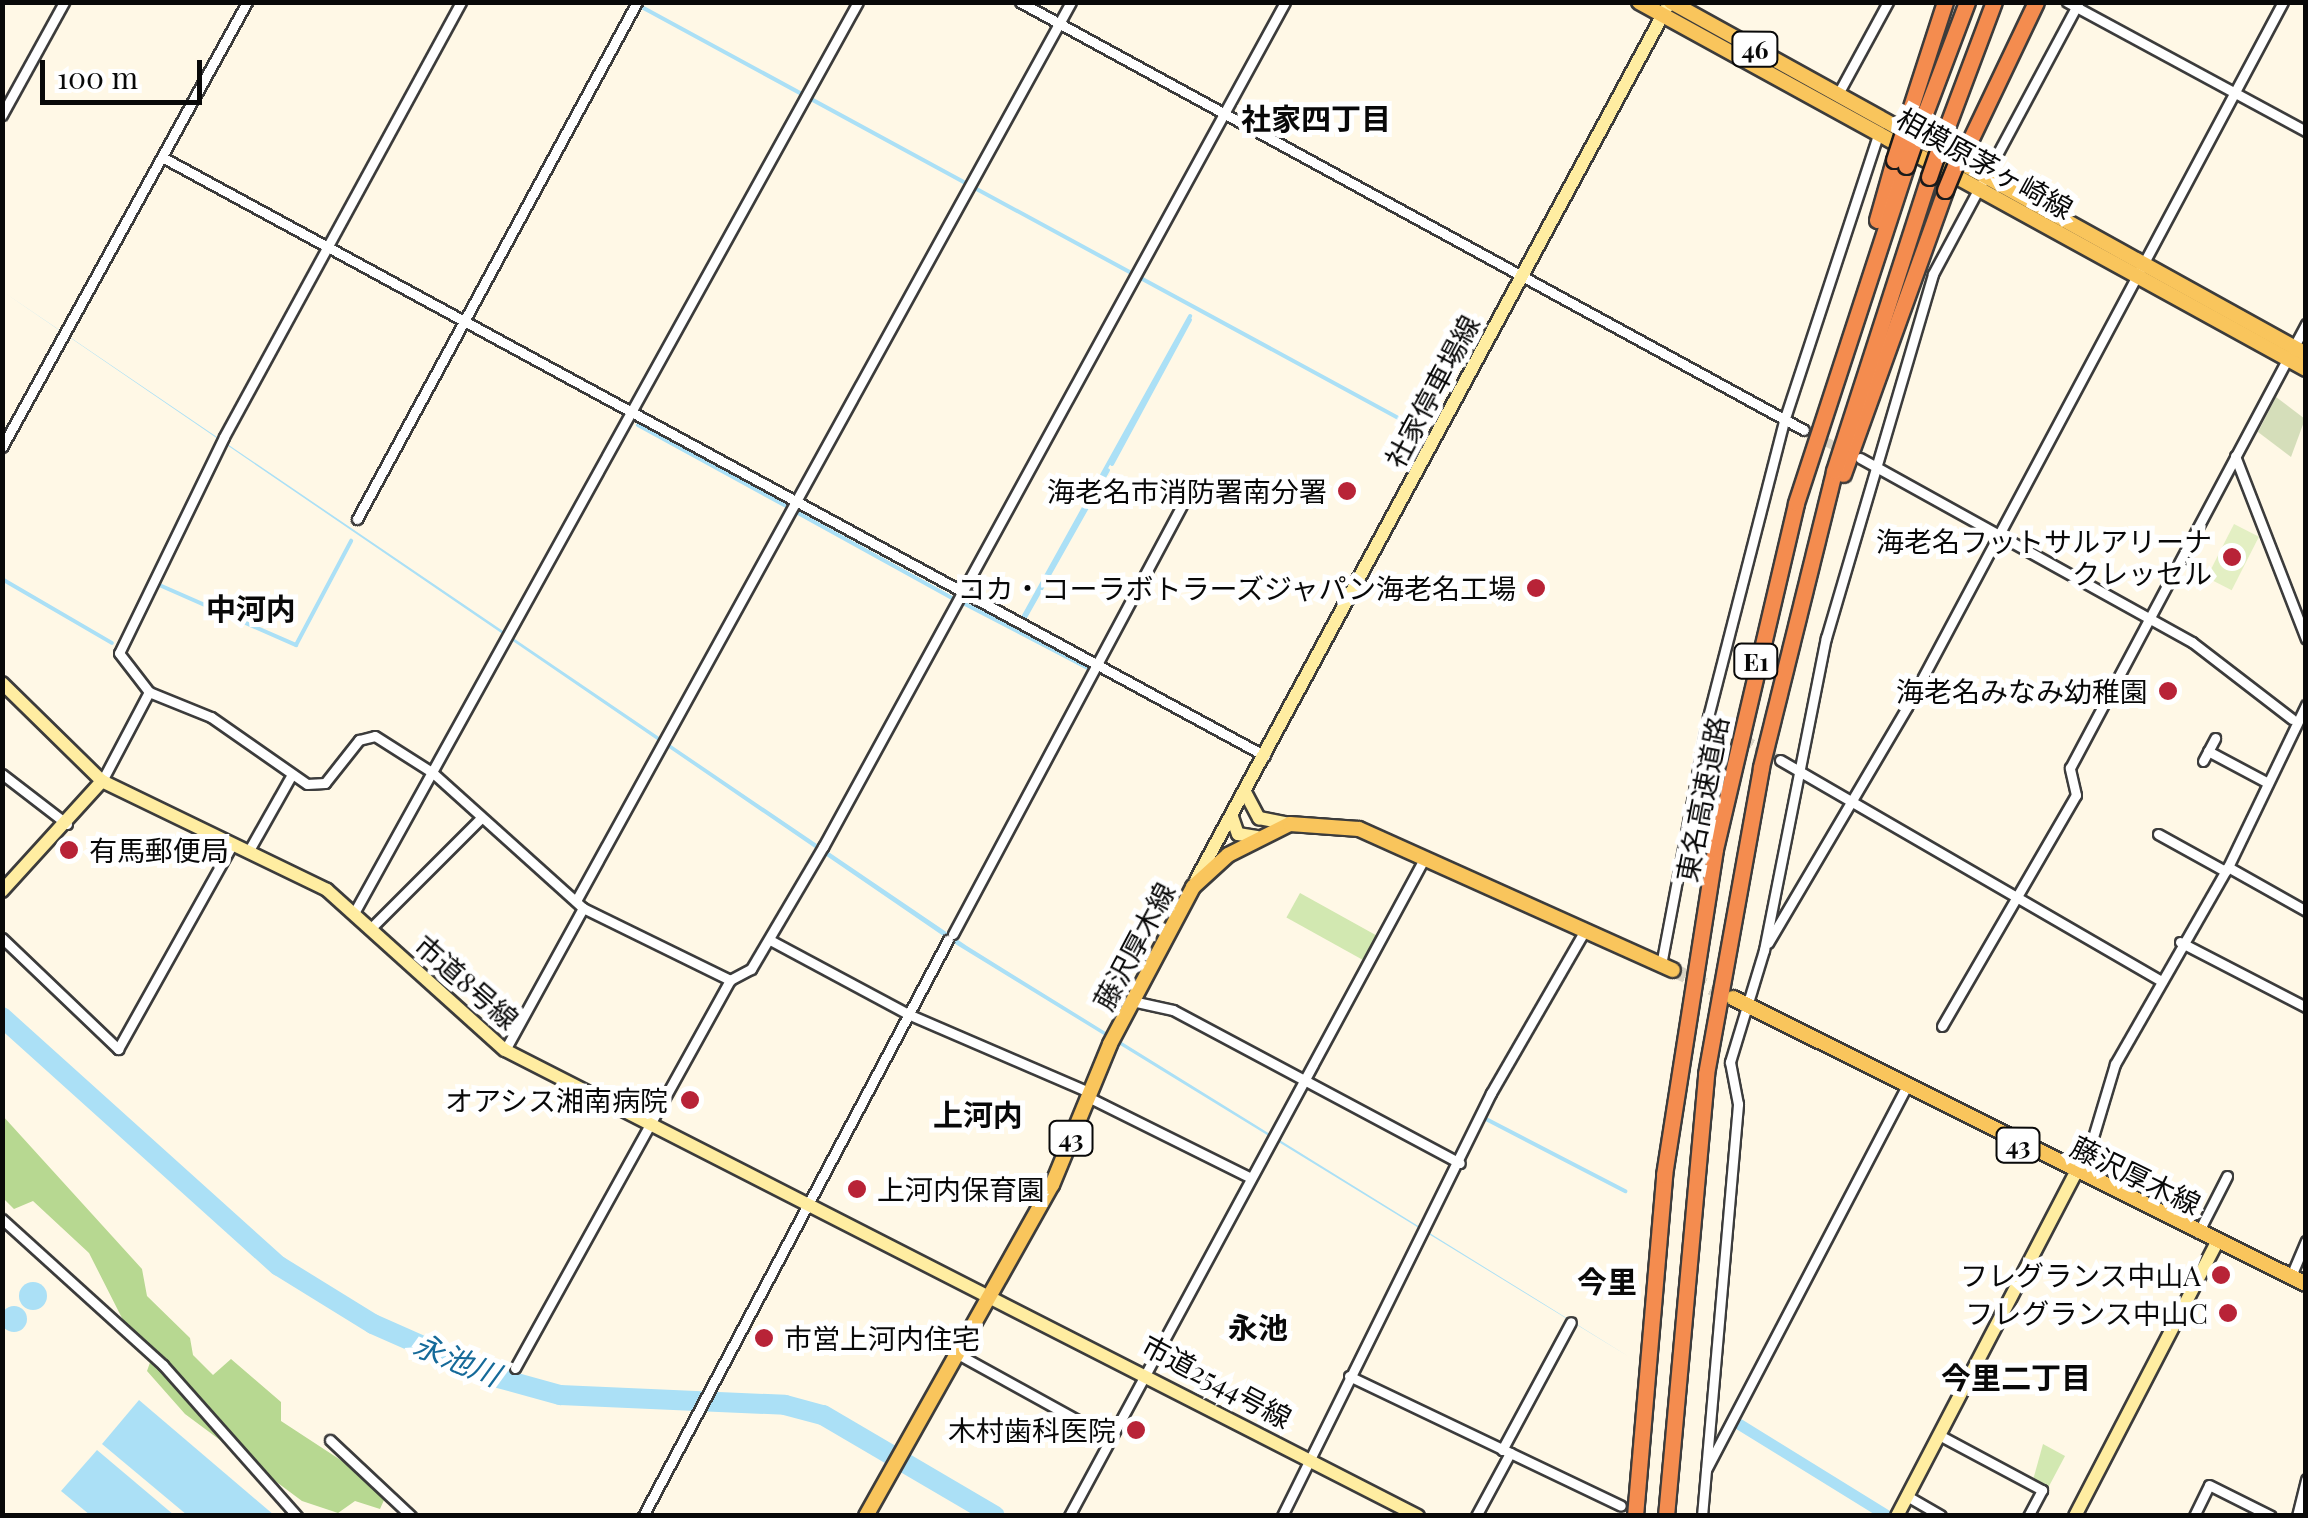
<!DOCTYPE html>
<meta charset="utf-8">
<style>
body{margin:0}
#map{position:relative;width:2308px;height:1518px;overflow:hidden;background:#fff8e6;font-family:"Playfair Display","Noto Sans JP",serif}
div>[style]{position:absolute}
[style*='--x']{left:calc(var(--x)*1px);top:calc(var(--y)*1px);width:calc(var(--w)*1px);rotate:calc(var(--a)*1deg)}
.green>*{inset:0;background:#d2e8b1;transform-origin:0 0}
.forest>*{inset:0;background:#b7d891}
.cemetery>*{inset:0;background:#d5deba}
.pitch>*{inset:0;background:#e3efc3;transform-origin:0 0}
.water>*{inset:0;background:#abe0f6}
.round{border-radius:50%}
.stream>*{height:4px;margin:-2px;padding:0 2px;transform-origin:2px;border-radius:2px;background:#abe0f6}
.canal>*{height:11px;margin:-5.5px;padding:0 5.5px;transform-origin:5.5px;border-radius:5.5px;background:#abe0f6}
.river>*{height:20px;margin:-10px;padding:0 10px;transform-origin:10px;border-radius:10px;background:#abe0f6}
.street-tunnel>*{height:9px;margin-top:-4.5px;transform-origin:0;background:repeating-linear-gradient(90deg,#dad4c5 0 9px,transparent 0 13.5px)}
.primary-tunnel>*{height:14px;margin-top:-7px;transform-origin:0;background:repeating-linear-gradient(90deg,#dad4c5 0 14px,transparent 0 21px)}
.roads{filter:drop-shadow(2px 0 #3c3c3c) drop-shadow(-2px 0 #3c3c3c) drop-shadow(0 2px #3c3c3c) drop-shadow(0 -2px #3c3c3c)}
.street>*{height:9px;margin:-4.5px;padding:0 4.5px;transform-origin:4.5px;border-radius:4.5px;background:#fff}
.secondary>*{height:12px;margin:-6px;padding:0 6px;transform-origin:6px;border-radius:6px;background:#ffeda1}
.primary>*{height:14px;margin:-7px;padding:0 7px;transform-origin:7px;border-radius:7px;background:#f9c55c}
.highway>*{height:15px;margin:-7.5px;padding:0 7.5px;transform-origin:7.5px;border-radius:7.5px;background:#f48c4f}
.bridges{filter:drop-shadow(2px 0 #1a1a1a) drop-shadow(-2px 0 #1a1a1a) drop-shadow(0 2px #1a1a1a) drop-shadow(0 -2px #1a1a1a)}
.highway-bridge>*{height:15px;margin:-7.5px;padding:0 7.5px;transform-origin:7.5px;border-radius:7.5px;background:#f48c4f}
.dots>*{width:28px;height:28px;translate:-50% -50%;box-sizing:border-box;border:5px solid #fff;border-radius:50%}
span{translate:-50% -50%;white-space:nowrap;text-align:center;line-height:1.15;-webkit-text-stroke:10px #fff;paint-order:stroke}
.shield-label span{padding:2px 8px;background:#fff;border:2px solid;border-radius:8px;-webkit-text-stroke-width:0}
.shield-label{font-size:25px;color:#090909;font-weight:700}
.street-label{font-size:28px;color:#090909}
.poi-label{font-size:28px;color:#090909}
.right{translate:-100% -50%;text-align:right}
.left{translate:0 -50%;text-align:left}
.neighbourhood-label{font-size:30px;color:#090909;font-weight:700}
.water-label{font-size:30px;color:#156a99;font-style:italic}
.frame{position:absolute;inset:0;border:5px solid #090909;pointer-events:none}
.scale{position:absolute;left:40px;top:60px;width:162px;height:45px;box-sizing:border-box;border:5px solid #090909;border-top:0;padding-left:12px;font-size:30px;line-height:35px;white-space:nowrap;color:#090909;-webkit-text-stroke:8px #fff;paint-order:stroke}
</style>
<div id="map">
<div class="green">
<i style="left:1300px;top:893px;width:87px;height:28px;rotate:29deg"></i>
<i style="clip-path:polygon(2043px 1444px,2065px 1456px,2048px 1488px,2033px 1480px)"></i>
</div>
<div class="forest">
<i style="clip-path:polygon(2px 1115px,142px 1269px,147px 1296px,190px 1338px,193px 1355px,213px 1375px,231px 1359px,281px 1402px,281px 1421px,388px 1491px,380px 1509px,355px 1501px,338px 1513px,302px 1501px,185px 1414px,147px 1371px,153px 1354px,125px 1324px,89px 1253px,33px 1201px,14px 1209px,3px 1198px)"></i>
</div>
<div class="cemetery">
<i style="clip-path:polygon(2276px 397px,2305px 419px,2291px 457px,2258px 432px)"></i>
</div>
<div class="pitch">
<i style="left:2234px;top:524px;width:28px;height:60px;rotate:27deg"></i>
</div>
<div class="water">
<i style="clip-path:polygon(2px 291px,967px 946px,1631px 1358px,952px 942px)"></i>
<i class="round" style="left:19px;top:1282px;width:28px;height:28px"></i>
<i class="round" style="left:1px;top:1306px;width:26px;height:26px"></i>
<i style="clip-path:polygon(139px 1400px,274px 1515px,187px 1515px,102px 1444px)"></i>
<i style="clip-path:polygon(97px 1450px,174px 1515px,90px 1515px,61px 1491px)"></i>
</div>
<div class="stream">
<i style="--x:638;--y:5;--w:894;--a:28.51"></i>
<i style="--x:638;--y:425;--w:171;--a:28.7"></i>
<i style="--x:1112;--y:464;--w:164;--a:-61.6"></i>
<i style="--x:798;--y:513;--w:178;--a:28.9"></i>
<i style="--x:2;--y:579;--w:127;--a:30.2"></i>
<i style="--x:157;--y:584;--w:152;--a:23.7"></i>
<i style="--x:296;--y:645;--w:118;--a:-62.1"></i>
<i style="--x:965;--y:604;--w:141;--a:27.5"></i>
<i style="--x:1023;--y:621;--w:173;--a:-60.6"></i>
<i style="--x:1020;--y:623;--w:351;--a:-61"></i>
<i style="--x:1486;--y:1119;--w:157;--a:27.4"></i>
</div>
<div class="canal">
<i style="--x:1739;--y:1424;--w:175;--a:31.7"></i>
</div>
<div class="river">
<i style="--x:2;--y:1017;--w:372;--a:42"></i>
<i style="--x:279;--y:1266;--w:110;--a:31.7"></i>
<i style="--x:373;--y:1324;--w:129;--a:23.8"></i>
<i style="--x:491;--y:1376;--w:72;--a:15.4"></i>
<i style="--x:560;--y:1395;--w:225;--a:2.5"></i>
<i style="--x:785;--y:1405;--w:39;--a:15"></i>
<i style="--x:823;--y:1415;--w:199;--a:30.4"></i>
</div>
<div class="street-tunnel">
<i style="--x:1813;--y:435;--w:34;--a:26"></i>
<i style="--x:1722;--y:725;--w:68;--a:31.1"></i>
</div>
<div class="primary-tunnel">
<i style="--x:1673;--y:970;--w:61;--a:25.3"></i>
</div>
<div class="roads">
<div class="street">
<i style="--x:461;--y:2;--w:495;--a:118.6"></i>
<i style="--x:224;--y:437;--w:240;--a:115.9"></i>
<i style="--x:119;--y:653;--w:49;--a:52.4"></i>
<i style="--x:149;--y:692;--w:67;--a:22"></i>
<i style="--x:211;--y:717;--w:117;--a:34.9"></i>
<i style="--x:307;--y:784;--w:18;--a:-3"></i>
<i style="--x:325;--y:783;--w:55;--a:-51.7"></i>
<i style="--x:359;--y:740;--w:16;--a:-14"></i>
<i style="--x:375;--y:736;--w:69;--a:32.5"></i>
<i style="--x:433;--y:773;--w:202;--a:42"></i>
<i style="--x:583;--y:908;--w:164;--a:26.1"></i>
<i style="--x:1020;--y:2;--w:893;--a:28.63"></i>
<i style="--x:2067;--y:2;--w:272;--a:28.4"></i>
<i style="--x:1838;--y:94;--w:105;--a:-61.5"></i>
<i style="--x:2;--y:115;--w:129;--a:-61.2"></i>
<i style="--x:162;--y:157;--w:1255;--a:28.5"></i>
<i style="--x:2;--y:447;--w:508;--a:-61.16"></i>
<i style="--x:2235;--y:456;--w:196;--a:68.8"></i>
<i style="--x:1860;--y:458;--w:380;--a:29"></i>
<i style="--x:2192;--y:642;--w:126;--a:37.6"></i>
<i style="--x:357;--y:519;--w:588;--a:-61.56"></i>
<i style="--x:1708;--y:717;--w:16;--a:30"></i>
<i style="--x:2208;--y:751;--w:66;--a:28.1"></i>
<i style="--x:1780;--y:760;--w:437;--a:30.1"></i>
<i style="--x:2203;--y:761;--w:26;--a:-62"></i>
<i style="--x:2;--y:774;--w:82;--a:37.6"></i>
<i style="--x:102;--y:781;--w:101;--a:-62.2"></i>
<i style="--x:2158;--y:834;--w:77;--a:28.9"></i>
<i style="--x:248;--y:852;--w:87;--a:-60.5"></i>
<i style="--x:2228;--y:867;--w:90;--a:29.4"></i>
<i style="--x:577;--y:899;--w:1024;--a:-61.16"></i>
<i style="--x:354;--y:913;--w:1041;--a:-61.05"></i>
<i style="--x:370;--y:929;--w:157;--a:-45"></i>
<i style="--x:953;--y:934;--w:486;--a:-61.9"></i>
<i style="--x:2;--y:938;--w:161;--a:43.7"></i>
<i style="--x:118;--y:1049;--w:234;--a:-60.8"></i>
<i style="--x:770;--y:940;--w:159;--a:28.2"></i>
<i style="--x:910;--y:1015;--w:195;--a:23.3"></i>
<i style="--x:2180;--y:942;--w:142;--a:27.3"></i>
<i style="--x:1768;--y:943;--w:274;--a:-59.5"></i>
<i style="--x:1907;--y:707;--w:799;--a:-61.93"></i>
<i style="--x:1661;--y:965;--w:252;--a:-79.3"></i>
<i style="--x:1708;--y:717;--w:306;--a:-75.6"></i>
<i style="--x:1784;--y:421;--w:304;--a:-71.8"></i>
<i style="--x:1132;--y:1001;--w:42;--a:12.4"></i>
<i style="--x:1173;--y:1010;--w:325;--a:28.1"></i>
<i style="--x:1942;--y:1026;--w:267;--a:-59.9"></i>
<i style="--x:2076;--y:795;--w:28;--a:-103"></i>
<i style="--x:2070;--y:768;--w:503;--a:-62.01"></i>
<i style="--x:505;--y:1050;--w:162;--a:-61.2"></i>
<i style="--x:1088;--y:1097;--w:182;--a:26.4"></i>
<i style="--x:2082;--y:1174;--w:115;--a:-73.3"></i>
<i style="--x:2115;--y:1064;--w:227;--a:-60.2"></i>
<i style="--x:2228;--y:867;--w:180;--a:-64.3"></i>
<i style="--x:2;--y:1219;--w:217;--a:42.2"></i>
<i style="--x:163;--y:1365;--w:202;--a:48.4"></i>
<i style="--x:2198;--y:1233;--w:64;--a:-63"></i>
<i style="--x:2291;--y:1276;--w:38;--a:-67"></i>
<i style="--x:956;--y:1353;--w:176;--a:28.9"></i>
<i style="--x:515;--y:1368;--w:444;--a:-61"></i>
<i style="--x:730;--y:980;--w:24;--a:-28"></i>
<i style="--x:751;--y:969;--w:142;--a:-59.5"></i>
<i style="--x:823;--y:847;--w:963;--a:-61.33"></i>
<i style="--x:1349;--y:1376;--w:301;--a:25.5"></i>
<i style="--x:1939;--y:1435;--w:117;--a:28.1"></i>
<i style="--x:2042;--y:1490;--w:30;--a:118"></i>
<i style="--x:330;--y:1440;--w:111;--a:43.2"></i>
<i style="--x:1502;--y:1450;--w:145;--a:-61.7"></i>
<i style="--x:1706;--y:1470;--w:432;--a:-62.4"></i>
<i style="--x:1907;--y:1496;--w:39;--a:30"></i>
<i style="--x:643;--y:1516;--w:652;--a:-62.1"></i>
<i style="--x:1069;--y:1516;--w:749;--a:-61.62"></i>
<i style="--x:1282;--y:1516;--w:472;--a:-63.7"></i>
<i style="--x:1491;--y:1093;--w:188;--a:-60"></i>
<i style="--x:1476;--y:1516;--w:72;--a:-61.6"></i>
<i style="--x:1702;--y:1516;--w:414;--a:-85"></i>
<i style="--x:1738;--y:1104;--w:43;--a:-100.8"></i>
<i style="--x:1730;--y:1062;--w:117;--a:-73.1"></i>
<i style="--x:1764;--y:950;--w:318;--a:-78.8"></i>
<i style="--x:1826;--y:638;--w:379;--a:-73.6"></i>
<i style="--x:1933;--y:274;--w:309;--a:-61.8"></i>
<i style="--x:2194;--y:1516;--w:34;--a:-64"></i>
<i style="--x:2209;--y:1485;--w:69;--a:26.6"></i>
<i style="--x:2297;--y:1516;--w:38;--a:-76"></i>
</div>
<div class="secondary">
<i style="--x:2;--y:683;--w:140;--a:44.4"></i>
<i style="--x:102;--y:781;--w:250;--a:25.8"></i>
<i style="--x:327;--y:890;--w:239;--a:42"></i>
<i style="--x:505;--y:1050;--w:1025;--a:27.04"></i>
<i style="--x:1245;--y:792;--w:30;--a:62"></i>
<i style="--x:1259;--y:818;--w:32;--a:11"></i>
<i style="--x:1232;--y:817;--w:18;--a:71"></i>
<i style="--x:1238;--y:834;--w:19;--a:9"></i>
<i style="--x:1196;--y:880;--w:990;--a:-61.65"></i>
<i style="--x:2;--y:891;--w:149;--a:-47.7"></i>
<i style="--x:1897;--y:1516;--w:386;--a:-62.5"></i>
<i style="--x:2075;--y:1516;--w:309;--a:-62.6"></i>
</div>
<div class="primary">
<i style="--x:1639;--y:2;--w:761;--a:28.82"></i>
<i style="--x:1671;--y:2;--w:726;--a:29"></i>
<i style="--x:1733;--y:998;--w:640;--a:26.53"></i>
<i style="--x:866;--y:1516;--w:380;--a:-60.7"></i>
<i style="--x:1052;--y:1185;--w:152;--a:-67.6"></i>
<i style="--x:1110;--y:1044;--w:178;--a:-62.1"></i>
<i style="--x:1193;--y:887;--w:47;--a:-42.4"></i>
<i style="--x:1228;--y:855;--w:69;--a:-26.6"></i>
<i style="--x:1290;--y:824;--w:69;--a:4.1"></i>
<i style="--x:1359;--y:829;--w:344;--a:24.2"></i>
</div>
<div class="highway">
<i style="--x:1906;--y:122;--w:126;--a:-72"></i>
<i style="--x:1919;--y:129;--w:136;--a:-69.3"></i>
<i style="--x:1942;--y:140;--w:147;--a:-69.4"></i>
<i style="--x:1964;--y:153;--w:167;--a:-64.5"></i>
<i style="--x:1877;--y:220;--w:62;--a:-74.2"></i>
<i style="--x:1843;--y:474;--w:302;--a:-70.2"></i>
<i style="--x:1635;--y:1516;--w:342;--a:-85.1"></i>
<i style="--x:1664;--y:1175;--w:330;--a:-81.1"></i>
<i style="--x:1715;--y:849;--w:355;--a:-76.8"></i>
<i style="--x:1796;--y:503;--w:354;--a:-71.9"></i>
<i style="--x:1666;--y:1516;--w:444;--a:-84.8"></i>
<i style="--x:1706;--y:1074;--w:312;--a:-79.8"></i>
<i style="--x:1761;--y:767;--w:305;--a:-76.1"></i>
<i style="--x:1834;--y:471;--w:309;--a:-72.1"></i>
</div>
</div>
<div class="bridges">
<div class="highway-bridge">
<i style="--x:1894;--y:160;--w:40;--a:-72"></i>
<i style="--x:1906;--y:166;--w:39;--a:-71"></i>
<i style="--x:1929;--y:177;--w:39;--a:-71"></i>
<i style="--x:1945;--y:190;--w:42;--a:-67.7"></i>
</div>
</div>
<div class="dots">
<i style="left:1347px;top:491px;background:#b82337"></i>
<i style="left:2232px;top:557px;background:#b82337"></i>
<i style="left:1536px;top:588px;background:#b82337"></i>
<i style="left:2168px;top:691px;background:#b82337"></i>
<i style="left:69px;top:850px;background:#b82337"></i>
<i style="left:690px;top:1100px;background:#b82337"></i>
<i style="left:857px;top:1189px;background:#b82337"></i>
<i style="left:2221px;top:1275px;background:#b82337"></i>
<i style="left:2228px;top:1313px;background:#b82337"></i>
<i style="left:764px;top:1338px;background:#b82337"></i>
<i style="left:1136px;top:1430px;background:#b82337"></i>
</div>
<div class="shield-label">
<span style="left:1755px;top:49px">46</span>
<span style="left:1756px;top:661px">E1</span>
<span style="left:1071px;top:1138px">43</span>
<span style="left:2018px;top:1145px">43</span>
</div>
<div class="street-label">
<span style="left:1985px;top:163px;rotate:29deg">相模原茅ヶ崎線</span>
<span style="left:1432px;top:391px;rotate:-62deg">社家停車場線</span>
<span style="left:1702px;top:799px;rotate:-79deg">東名高速道路</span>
<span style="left:1134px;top:946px;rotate:-62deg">藤沢厚木線</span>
<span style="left:467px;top:982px;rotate:41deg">市道8号線</span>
<span style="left:2136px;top:1175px;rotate:26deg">藤沢厚木線</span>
<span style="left:1217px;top:1381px;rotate:28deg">市道2544号線</span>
</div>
<div class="poi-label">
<span class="right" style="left:1327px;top:491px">海老名市消防署南分署</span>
<span class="right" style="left:2212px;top:557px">海老名フットサルアリーナ<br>クレッセル</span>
<span class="right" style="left:1516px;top:588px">コカ・コーラボトラーズジャパン海老名工場</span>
<span class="right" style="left:2148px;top:691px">海老名みなみ幼稚園</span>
<span class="left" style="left:89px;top:850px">有馬郵便局</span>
<span class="right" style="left:668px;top:1100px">オアシス湘南病院</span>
<span class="left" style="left:877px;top:1189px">上河内保育園</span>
<span class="right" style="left:2201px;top:1275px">フレグランス中山A</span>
<span class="right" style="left:2208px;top:1313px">フレグランス中山C</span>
<span class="left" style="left:784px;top:1338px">市営上河内住宅</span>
<span class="right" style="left:1116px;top:1430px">木村歯科医院</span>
</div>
<div class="neighbourhood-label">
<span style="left:1316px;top:118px">社家四丁目</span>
<span style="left:251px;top:608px">中河内</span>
<span style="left:978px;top:1114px">上河内</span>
<span style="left:1607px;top:1281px">今里</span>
<span style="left:1258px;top:1327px">永池</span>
<span style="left:2016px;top:1377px">今里二丁目</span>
</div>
<div class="water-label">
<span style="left:457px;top:1359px;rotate:22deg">永池川</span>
</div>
<div class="frame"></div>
<div class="scale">100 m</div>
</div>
